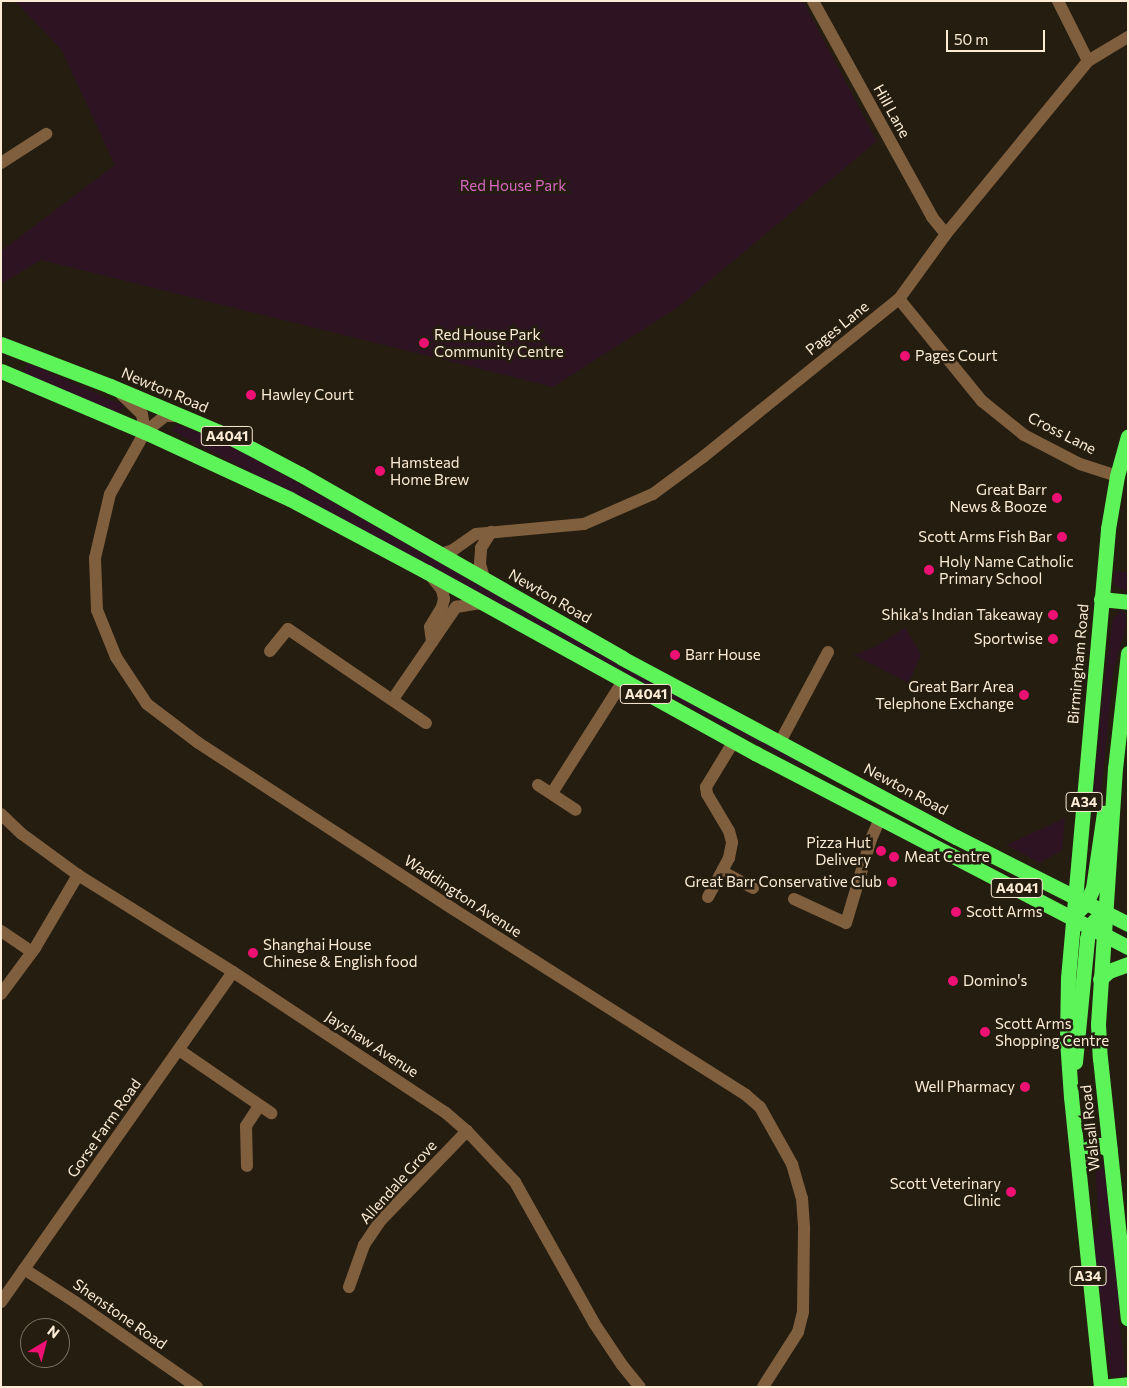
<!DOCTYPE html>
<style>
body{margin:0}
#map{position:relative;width:1129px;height:1388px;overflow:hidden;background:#241d10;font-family:Commissioner,sans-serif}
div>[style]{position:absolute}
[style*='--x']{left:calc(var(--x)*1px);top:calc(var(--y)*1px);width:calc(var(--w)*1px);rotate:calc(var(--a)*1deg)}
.green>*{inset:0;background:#2e1423;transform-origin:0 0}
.minor>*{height:12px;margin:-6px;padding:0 6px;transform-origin:6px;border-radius:6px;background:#805f3e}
.highway>*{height:15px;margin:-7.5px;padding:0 7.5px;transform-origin:7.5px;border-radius:7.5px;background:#5df459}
.dots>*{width:14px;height:14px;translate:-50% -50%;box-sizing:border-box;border:2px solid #241d10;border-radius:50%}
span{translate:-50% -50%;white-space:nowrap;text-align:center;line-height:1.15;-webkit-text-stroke:5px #241d10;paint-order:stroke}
.shield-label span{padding:1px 4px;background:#241d10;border:1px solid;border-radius:4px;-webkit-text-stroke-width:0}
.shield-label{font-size:14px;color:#fcecd6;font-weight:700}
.street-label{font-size:15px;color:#fcecd6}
.park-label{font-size:15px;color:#d866c0}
.poi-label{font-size:15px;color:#fcecd6}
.left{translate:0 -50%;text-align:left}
.right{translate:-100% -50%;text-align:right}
.frame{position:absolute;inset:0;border:2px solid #fcecd6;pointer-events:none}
.north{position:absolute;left:20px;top:1318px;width:50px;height:50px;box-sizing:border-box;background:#241d10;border:1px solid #7a705f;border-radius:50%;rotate:37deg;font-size:14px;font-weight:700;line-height:20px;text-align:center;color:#fcecd6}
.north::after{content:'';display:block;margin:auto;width:18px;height:22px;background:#ef1073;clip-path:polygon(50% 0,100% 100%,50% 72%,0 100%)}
.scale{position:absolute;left:946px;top:30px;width:99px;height:22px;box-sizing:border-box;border:2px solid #fcecd6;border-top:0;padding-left:6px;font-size:15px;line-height:18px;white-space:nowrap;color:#fcecd6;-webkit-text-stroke:4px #241d10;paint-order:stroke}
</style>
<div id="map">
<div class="green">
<i style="clip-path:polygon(15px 1px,803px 1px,877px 141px,678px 307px,553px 387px,41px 260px,1px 284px,1px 252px,5px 248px,115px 165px,61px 49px)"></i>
<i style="left:28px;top:363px;width:104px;height:11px;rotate:24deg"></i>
<i style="clip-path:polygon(176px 424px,224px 442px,337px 504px,660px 687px,801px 760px,799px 765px,600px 660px,385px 542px,172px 431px)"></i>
<i style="clip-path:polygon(1114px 571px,1128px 573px,1128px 592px,1114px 585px)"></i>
<i style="clip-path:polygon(1120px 611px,1125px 612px,1126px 625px,1113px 673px,1101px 797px,1093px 796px,1104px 683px,1113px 618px)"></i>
<i style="clip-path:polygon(905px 628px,921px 654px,909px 683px,854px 655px,876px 646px)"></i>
<i style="clip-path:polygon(1065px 818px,1062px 850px,1040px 863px,1006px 845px)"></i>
<i style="clip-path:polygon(1103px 1161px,1120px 1299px,1118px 1316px,1126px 1373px,1120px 1377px,1111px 1377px,1093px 1238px,1099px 1224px,1095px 1163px)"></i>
</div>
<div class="minor">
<i style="--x:813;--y:1;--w:247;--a:61.1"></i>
<i style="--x:932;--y:217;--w:22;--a:51"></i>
<i style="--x:1058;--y:1;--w:67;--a:63.4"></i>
<i style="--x:1;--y:163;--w:54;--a:-32.8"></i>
<i style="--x:899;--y:299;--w:132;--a:50.9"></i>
<i style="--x:982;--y:401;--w:54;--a:39"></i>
<i style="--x:1024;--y:435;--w:63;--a:27.4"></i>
<i style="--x:1080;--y:464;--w:39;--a:18"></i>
<i style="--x:121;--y:394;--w:29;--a:44"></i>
<i style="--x:142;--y:414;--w:18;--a:81"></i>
<i style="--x:182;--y:416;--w:17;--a:180"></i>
<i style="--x:165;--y:416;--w:26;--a:141"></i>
<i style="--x:145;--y:432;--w:71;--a:119.4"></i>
<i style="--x:110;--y:494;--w:66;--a:103.2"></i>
<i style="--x:95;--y:558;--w:52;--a:87.8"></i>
<i style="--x:97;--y:610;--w:51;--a:68"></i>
<i style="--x:116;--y:657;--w:56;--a:56.6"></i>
<i style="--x:147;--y:704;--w:63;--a:37.2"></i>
<i style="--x:197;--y:742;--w:306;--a:33.1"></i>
<i style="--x:453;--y:909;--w:347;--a:32.4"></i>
<i style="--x:746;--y:1095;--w:18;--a:41"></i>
<i style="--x:760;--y:1107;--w:65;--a:60.7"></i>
<i style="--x:792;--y:1164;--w:35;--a:74"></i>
<i style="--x:802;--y:1198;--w:32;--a:86"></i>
<i style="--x:804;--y:1230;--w:82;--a:90.7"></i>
<i style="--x:803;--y:1312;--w:21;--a:104"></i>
<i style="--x:798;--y:1332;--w:65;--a:122.5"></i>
<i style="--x:441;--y:554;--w:13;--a:-18"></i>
<i style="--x:453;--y:550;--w:28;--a:-35"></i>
<i style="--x:476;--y:534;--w:108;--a:-5.3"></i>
<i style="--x:584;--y:524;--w:75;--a:-23.5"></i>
<i style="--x:653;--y:494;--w:62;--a:-36.5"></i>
<i style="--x:703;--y:457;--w:252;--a:-38.9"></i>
<i style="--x:899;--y:299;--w:80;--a:-54.1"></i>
<i style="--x:946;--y:234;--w:224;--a:-50.6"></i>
<i style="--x:1088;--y:61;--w:47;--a:-31"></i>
<i style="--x:430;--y:575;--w:19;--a:51"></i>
<i style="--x:442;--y:590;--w:9;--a:77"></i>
<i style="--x:444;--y:599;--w:8;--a:104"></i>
<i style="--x:442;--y:607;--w:23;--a:121"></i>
<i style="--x:430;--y:627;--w:15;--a:82"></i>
<i style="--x:484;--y:578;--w:15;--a:-106"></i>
<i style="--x:480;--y:564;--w:16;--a:-86"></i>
<i style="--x:481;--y:548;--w:19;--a:-58"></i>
<i style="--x:270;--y:651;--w:28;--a:-51"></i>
<i style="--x:288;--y:629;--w:167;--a:34.3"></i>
<i style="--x:393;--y:699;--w:112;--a:-55.6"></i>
<i style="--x:456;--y:607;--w:25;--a:-9"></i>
<i style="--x:780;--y:742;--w:102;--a:-61.9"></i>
<i style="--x:538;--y:785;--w:45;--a:33.3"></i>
<i style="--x:552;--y:793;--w:133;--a:-57.6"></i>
<i style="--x:1;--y:814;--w:29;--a:44"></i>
<i style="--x:22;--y:834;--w:69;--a:36.2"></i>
<i style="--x:78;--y:875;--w:183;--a:32"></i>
<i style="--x:233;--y:972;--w:255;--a:33.5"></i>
<i style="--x:446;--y:1113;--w:28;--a:41"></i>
<i style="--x:467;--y:1131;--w:70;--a:46.7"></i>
<i style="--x:515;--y:1182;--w:162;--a:60.7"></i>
<i style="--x:594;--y:1323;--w:50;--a:56.3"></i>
<i style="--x:622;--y:1365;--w:28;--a:51"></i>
<i style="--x:723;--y:872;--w:34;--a:28"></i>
<i style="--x:708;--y:897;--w:44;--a:-61.7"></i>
<i style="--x:729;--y:858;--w:16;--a:-79"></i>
<i style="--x:732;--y:842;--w:11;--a:-105"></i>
<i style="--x:729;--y:831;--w:43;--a:-120.7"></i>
<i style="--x:707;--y:794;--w:7;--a:-98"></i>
<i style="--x:706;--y:787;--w:54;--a:-58.7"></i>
<i style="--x:794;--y:899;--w:57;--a:24.8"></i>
<i style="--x:846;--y:923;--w:88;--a:-73.4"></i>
<i style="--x:871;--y:839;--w:24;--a:-66"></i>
<i style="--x:1;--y:931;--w:37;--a:34"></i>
<i style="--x:1;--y:994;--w:57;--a:-53.5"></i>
<i style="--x:35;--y:948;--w:85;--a:-59.5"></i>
<i style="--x:179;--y:1050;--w:112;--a:34.4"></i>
<i style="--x:247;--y:1166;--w:40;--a:-91.4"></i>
<i style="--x:246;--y:1126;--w:24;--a:-57"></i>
<i style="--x:24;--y:1269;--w:61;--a:32.9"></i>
<i style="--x:75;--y:1302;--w:149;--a:34.9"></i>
<i style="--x:349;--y:1287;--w:45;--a:-70.3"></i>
<i style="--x:364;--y:1245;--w:30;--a:-56"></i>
<i style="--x:381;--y:1220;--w:124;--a:-46"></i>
<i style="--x:1;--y:1302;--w:403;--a:-54.9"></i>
</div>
<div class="highway">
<i style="--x:1;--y:344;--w:117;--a:21.1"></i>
<i style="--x:110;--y:386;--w:124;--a:22.8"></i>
<i style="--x:224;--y:434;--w:86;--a:27.8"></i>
<i style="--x:300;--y:474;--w:371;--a:29.7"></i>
<i style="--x:622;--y:658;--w:379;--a:28.2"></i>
<i style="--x:956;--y:837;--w:193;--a:26.8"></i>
<i style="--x:1;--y:371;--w:156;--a:23"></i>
<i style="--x:145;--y:432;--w:160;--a:24.8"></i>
<i style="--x:290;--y:499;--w:155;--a:28.1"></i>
<i style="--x:427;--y:572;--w:375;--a:28.9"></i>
<i style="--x:755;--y:753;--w:420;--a:27.5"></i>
<i style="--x:1101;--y:599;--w:27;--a:6"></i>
<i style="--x:1128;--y:653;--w:116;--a:96.4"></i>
<i style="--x:1115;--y:768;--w:257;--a:93.8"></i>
<i style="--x:1098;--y:1024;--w:34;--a:87"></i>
<i style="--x:1100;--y:1058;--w:262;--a:83.9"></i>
<i style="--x:1079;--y:910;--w:10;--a:-45"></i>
<i style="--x:1086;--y:903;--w:17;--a:-65"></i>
<i style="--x:1093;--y:888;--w:76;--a:-81.7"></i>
<i style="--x:1100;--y:979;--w:12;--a:-42"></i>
<i style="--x:1109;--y:971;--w:20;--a:-20"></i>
<i style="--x:1075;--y:1062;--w:124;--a:-84.4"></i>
<i style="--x:1087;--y:939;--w:13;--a:-77"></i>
<i style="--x:1090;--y:926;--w:8;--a:-50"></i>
<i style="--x:1080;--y:1164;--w:15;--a:-70"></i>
<i style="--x:1085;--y:1150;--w:9;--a:-27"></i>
<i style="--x:1093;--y:1146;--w:7;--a:-8"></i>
<i style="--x:1100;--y:1145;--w:11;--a:27"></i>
<i style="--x:1101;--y:1387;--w:292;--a:-95.9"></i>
<i style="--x:1071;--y:1097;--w:57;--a:-94"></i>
<i style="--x:1067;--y:1040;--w:62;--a:-89.1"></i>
<i style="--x:1068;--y:978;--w:451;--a:-84.9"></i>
<i style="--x:1108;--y:529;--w:54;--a:-80.4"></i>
<i style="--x:1117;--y:476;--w:41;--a:-74.6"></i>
<i style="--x:1101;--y:1387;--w:27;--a:-6"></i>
</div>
<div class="dots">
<i style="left:424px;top:343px;background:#ef1073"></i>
<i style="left:905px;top:356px;background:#ef1073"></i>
<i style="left:251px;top:395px;background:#ef1073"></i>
<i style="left:380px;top:471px;background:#ef1073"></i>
<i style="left:1057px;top:498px;background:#ef1073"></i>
<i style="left:1062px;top:537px;background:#ef1073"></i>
<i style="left:929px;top:570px;background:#ef1073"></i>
<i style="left:1053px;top:615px;background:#ef1073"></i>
<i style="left:1053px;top:639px;background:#ef1073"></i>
<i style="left:675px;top:655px;background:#ef1073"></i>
<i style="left:1024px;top:695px;background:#ef1073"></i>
<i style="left:881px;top:851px;background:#ef1073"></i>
<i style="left:894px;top:857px;background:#ef1073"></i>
<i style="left:892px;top:882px;background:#ef1073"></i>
<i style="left:956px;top:912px;background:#ef1073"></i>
<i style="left:253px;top:953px;background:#ef1073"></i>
<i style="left:953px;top:981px;background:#ef1073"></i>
<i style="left:985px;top:1032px;background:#ef1073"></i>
<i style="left:1025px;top:1087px;background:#ef1073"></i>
<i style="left:1011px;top:1192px;background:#ef1073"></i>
</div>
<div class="shield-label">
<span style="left:227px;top:436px">A4041</span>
<span style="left:646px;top:694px">A4041</span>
<span style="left:1084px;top:802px">A34</span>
<span style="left:1017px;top:888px">A4041</span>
<span style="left:1088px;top:1276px">A34</span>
</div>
<div class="street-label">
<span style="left:892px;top:111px;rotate:61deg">Hill Lane</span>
<span style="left:837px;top:328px;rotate:-39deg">Pages Lane</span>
<span style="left:165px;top:390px;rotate:23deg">Newton Road</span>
<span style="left:1062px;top:433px;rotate:27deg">Cross Lane</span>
<span style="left:550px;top:596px;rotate:30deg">Newton Road</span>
<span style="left:1078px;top:664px;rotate:-85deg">Birmingham Road</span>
<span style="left:906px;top:789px;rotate:28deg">Newton Road</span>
<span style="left:463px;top:896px;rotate:33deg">Waddington Avenue</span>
<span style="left:372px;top:1044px;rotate:33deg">Jayshaw Avenue</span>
<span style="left:104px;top:1128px;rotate:-55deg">Gorse Farm Road</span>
<span style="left:1090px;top:1128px;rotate:-96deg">Walsall Road</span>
<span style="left:398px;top:1182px;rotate:-48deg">Allendale Grove</span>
<span style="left:120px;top:1314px;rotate:35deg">Shenstone Road</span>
</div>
<div class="park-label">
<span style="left:513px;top:186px">Red House Park</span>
</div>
<div class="poi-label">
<span class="left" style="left:434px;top:343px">Red House Park<br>Community Centre</span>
<span class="left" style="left:915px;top:356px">Pages Court</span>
<span class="left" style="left:261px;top:395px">Hawley Court</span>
<span class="left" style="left:390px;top:471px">Hamstead<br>Home Brew</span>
<span class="right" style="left:1047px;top:498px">Great Barr<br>News &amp; Booze</span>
<span class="right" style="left:1052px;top:537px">Scott Arms Fish Bar</span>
<span class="left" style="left:939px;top:570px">Holy Name Catholic<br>Primary School</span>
<span class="right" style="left:1043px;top:615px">Shika's Indian Takeaway</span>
<span class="right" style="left:1043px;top:639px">Sportwise</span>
<span class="left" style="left:685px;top:655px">Barr House</span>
<span class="right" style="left:1014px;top:695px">Great Barr Area<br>Telephone Exchange</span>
<span class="right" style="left:871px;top:851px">Pizza Hut<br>Delivery</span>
<span class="left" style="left:904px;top:857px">Meat Centre</span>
<span class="right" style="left:882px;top:882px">Great Barr Conservative Club</span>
<span class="left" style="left:966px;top:912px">Scott Arms</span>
<span class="left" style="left:263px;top:953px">Shanghai House<br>Chinese &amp; English food</span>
<span class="left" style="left:963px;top:981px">Domino's</span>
<span class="left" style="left:995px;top:1032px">Scott Arms<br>Shopping Centre</span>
<span class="right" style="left:1015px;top:1087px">Well Pharmacy</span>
<span class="right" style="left:1001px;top:1192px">Scott Veterinary<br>Clinic</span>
</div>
<div class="frame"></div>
<div class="north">N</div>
<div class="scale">50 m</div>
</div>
